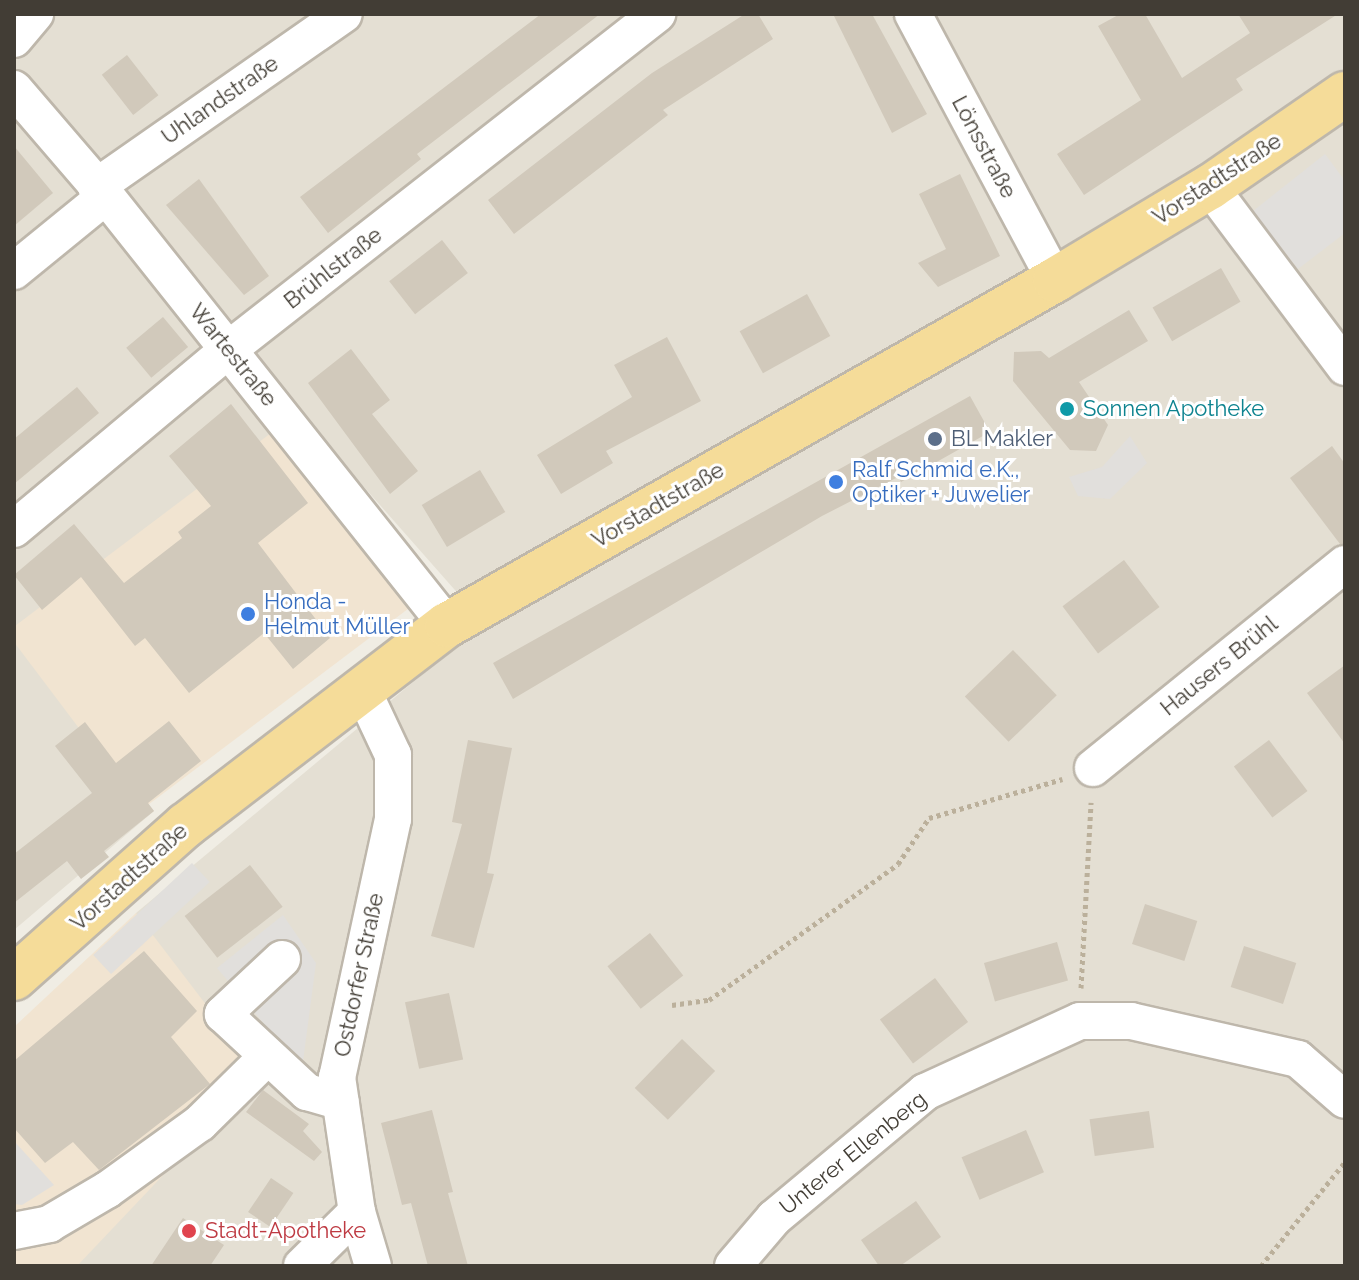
<!DOCTYPE html>
<meta charset="utf-8">
<style>
body{margin:0}
#map{position:relative;width:1359px;height:1280px;overflow:hidden;background:#f0ede4;font-family:Raleway,sans-serif}
div>[style]{position:absolute}
[style*='--x']{left:calc(var(--x)*1px);top:calc(var(--y)*1px);width:calc(var(--w)*1px);rotate:calc(var(--a)*1deg)}
.residential>*{inset:0;background:#e4dfd3}
.commercial>*{inset:0;background:#f1e4d1;transform-origin:0 0}
.parking>*{inset:0;background:#e1dfdc;transform-origin:0 0}
.building>*{inset:0;background:#d1c9bb;transform-origin:0 0}
.path>*{height:5px;margin-top:-2.5px;transform-origin:0;background:repeating-linear-gradient(90deg,#bbb09b 0 4px,transparent 0 8px)}
.roads{filter:drop-shadow(2px 0 #beb7ab) drop-shadow(-2px 0 #beb7ab) drop-shadow(0 2px #beb7ab) drop-shadow(0 -2px #beb7ab)}
.minor>*{height:36px;margin:-18px;padding:0 18px;transform-origin:18px;border-radius:18px;background:#fff}
.major>*{height:44px;margin:-22px;padding:0 22px;transform-origin:22px;border-radius:22px;background:#f5dc99}
.dots>*{width:22px;height:22px;translate:-50% -50%;box-sizing:border-box;border:4px solid #fff;border-radius:50%}
span{translate:-50% -50%;white-space:nowrap;text-align:center;line-height:1.15;-webkit-text-stroke:6px #fff;paint-order:stroke}
.street-label{font-size:22px;color:#423d35}
.culture-label{font-size:22px;color:#0d838f}
.left{translate:0 -50%;text-align:left}
.service-label{font-size:22px;color:#4e5e75}
.shop-label{font-size:22px;color:#366cbe}
.health-label{font-size:22px;color:#be3a42}
.frame{position:absolute;inset:0;border:16px solid #423d35;pointer-events:none}
</style>
<div id="map">
<div class="residential">
<i style="clip-path:polygon(14px 14px,1345px 14px,1345px 1266px,70px 1266px,136px 913px,484px 623px,297px 411px,24px 653px,154px 811px,14px 930px)"></i>
</div>
<div class="commercial">
<i style="left:275px;top:430px;width:223px;height:336px;rotate:53deg"></i>
<i style="clip-path:polygon(136px 913px,259px 1074px,77px 1266px,14px 1266px,14px 1027px)"></i>
</div>
<div class="parking">
<i style="clip-path:polygon(1325px 154px,1345px 181px,1345px 233px,1298px 269px,1253px 211px)"></i>
<i style="clip-path:polygon(1130px 436px,1147px 463px,1110px 499px,1078px 496px,1069px 477px,1102px 467px)"></i>
<i style="left:192px;top:863px;width:26px;height:135px;rotate:47deg"></i>
<i style="clip-path:polygon(283px 915px,316px 963px,302px 1069px,217px 968px)"></i>
<i style="clip-path:polygon(14px 1141px,54px 1185px,22px 1205px,14px 1204px)"></i>
</div>
<div class="building">
<i style="clip-path:polygon(541px 14px,600px 14px,417px 154px,421px 159px,328px 233px,300px 197px)"></i>
<i style="clip-path:polygon(745px 14px,758px 14px,773px 39px,663px 110px,668px 115px,514px 234px,488px 200px,652px 73px)"></i>
<i style="clip-path:polygon(833px 14px,872px 14px,927px 114px,892px 133px)"></i>
<i style="clip-path:polygon(1120px 14px,1145px 14px,1182px 78px,1250px 33px,1238px 14px,1338px 14px,1236px 79px,1243px 90px,1084px 195px,1057px 154px,1141px 100px,1098px 26px)"></i>
<i style="left:127px;top:55px;width:51px;height:32px;rotate:52deg"></i>
<i style="clip-path:polygon(14px 146px,53px 193px,14px 226px)"></i>
<i style="clip-path:polygon(960px 174px,1000px 256px,938px 287px,918px 263px,946px 249px,919px 194px)"></i>
<i style="clip-path:polygon(199px 179px,269px 276px,244px 295px,166px 205px)"></i>
<i style="left:442px;top:240px;width:42px;height:67px;rotate:52deg"></i>
<i style="left:1221px;top:268px;width:39px;height:79px;rotate:60deg"></i>
<i style="left:807px;top:294px;width:48px;height:77px;rotate:61deg"></i>
<i style="clip-path:polygon(1129px 310px,1148px 341px,1079px 382px,1108px 425px,1096px 451px,1070px 450px,1013px 381px,1014px 352px,1041px 351px,1049px 358px)"></i>
<i style="left:163px;top:317px;width:39px;height:48px;rotate:50deg"></i>
<i style="clip-path:polygon(667px 337px,701px 401px,606px 451px,613px 463px,561px 494px,537px 455px,632px 397px,614px 365px)"></i>
<i style="clip-path:polygon(351px 349px,390px 400px,372px 414px,418px 471px,390px 494px,308px 383px)"></i>
<i style="clip-path:polygon(77px 387px,99px 413px,14px 484px,14px 439px)"></i>
<i style="clip-path:polygon(970px 396px,990px 432px,901px 482px,898px 477px,822px 516px,513px 699px,493px 663px)"></i>
<i style="clip-path:polygon(231px 404px,308px 503px,258px 543px,330px 638px,293px 669px,264px 633px,189px 693px,145px 638px,135px 646px,81px 577px,42px 610px,14px 575px,74px 524px,124px 583px,182px 538px,178px 532px,211px 506px,169px 456px)"></i>
<i style="clip-path:polygon(1332px 446px,1345px 464px,1345px 544px,1340px 544px,1290px 478px)"></i>
<i style="left:480px;top:470px;width:49px;height:68px;rotate:59deg"></i>
<i style="left:1124px;top:560px;width:59px;height:77px;rotate:53deg"></i>
<i style="left:1013px;top:650px;width:63px;height:67px;rotate:46deg"></i>
<i style="clip-path:polygon(1345px 665px,1345px 744px,1307px 693px)"></i>
<i style="clip-path:polygon(169px 721px,201px 761px,148px 803px,154px 811px,104px 851px,109px 857px,81px 879px,67px 861px,14px 903px,14px 854px,92px 793px,55px 746px,85px 722px,116px 763px)"></i>
<i style="clip-path:polygon(468px 740px,512px 748px,487px 873px,494px 874px,474px 948px,431px 936px,462px 824px,452px 822px)"></i>
<i style="left:1269px;top:740px;width:64px;height:44px;rotate:53deg"></i>
<i style="left:250px;top:865px;width:53px;height:83px;rotate:52deg"></i>
<i style="left:1145px;top:904px;width:55px;height:42px;rotate:18deg"></i>
<i style="left:650px;top:933px;width:54px;height:54px;rotate:52deg"></i>
<i style="left:1057px;top:942px;width:40px;height:76px;rotate:74deg"></i>
<i style="left:1244px;top:946px;width:55px;height:43px;rotate:18deg"></i>
<i style="clip-path:polygon(144px 951px,197px 1011px,171px 1037px,210px 1084px,99px 1170px,73px 1142px,45px 1163px,14px 1128px,14px 1061px)"></i>
<i style="left:935px;top:978px;width:55px;height:69px;rotate:53deg"></i>
<i style="left:449px;top:993px;width:68px;height:45px;rotate:78deg"></i>
<i style="left:682px;top:1039px;width:46px;height:68px;rotate:44deg"></i>
<i style="clip-path:polygon(263px 1090px,309px 1124px,303px 1131px,322px 1152px,314px 1161px,246px 1112px)"></i>
<i style="clip-path:polygon(432px 1110px,453px 1192px,448px 1193px,468px 1266px,428px 1266px,411px 1203px,402px 1205px,381px 1123px)"></i>
<i style="left:1149px;top:1111px;width:37px;height:60px;rotate:82deg"></i>
<i style="left:1026px;top:1130px;width:46px;height:70px;rotate:67deg"></i>
<i style="left:271px;top:1178px;width:27px;height:41px;rotate:34deg"></i>
<i style="clip-path:polygon(916px 1201px,941px 1237px,900px 1266px,879px 1266px,861px 1240px)"></i>
<i style="clip-path:polygon(183px 1218px,224px 1245px,210px 1266px,151px 1266px)"></i>
</div>
<div class="path">
<i style="--x:1081;--y:988;--w:186;--a:-86.9"></i>
<i style="--x:672;--y:1005;--w:37;--a:-8"></i>
<i style="--x:709;--y:1000;--w:233;--a:-35.7"></i>
<i style="--x:898;--y:864;--w:55;--a:-56"></i>
<i style="--x:929;--y:818;--w:139;--a:-16.3"></i>
<i style="--x:1261;--y:1266;--w:134;--a:-51.1"></i>
</div>
<div class="roads">
<div class="minor">
<i style="--x:913;--y:14;--w:302;--a:61.9"></i>
<i style="--x:14;--y:39;--w:33;--a:-50"></i>
<i style="--x:14;--y:89;--w:141;--a:49.3"></i>
<i style="--x:106;--y:196;--w:548;--a:51.52"></i>
<i style="--x:96;--y:187;--w:302;--a:-34.9"></i>
<i style="--x:1210;--y:187;--w:225;--a:53.1"></i>
<i style="--x:14;--y:271;--w:119;--a:-39.2"></i>
<i style="--x:14;--y:529;--w:280;--a:-39.9"></i>
<i style="--x:229;--y:349;--w:544;--a:-38.05"></i>
<i style="--x:362;--y:689;--w:73;--a:64.8"></i>
<i style="--x:393;--y:755;--w:64;--a:90"></i>
<i style="--x:393;--y:819;--w:264;--a:102.2"></i>
<i style="--x:337;--y:1077;--w:136;--a:81.6"></i>
<i style="--x:357;--y:1212;--w:56;--a:73.5"></i>
<i style="--x:1093;--y:768;--w:324;--a:-39"></i>
<i style="--x:282;--y:959;--w:81;--a:137"></i>
<i style="--x:223;--y:1014;--w:115;--a:42.9"></i>
<i style="--x:307;--y:1092;--w:35;--a:16"></i>
<i style="--x:14;--y:1231;--w:36;--a:-11"></i>
<i style="--x:49;--y:1224;--w:67;--a:-30.4"></i>
<i style="--x:107;--y:1190;--w:115;--a:-35.8"></i>
<i style="--x:200;--y:1123;--w:93;--a:-44.6"></i>
<i style="--x:302;--y:1266;--w:77;--a:-44.5"></i>
<i style="--x:733;--y:1266;--w:63;--a:-49.5"></i>
<i style="--x:774;--y:1218;--w:197;--a:-39.8"></i>
<i style="--x:925;--y:1092;--w:170;--a:-24.6"></i>
<i style="--x:1080;--y:1021;--w:51;--a:0"></i>
<i style="--x:1131;--y:1021;--w:171;--a:12.8"></i>
<i style="--x:1298;--y:1059;--w:62;--a:41.1"></i>
</div>
<div class="major">
<i style="--x:14;--y:978;--w:230;--a:-41.7"></i>
<i style="--x:186;--y:825;--w:329;--a:-37.5"></i>
<i style="--x:447;--y:625;--w:699;--a:-29.57"></i>
<i style="--x:1055;--y:280;--w:181;--a:-31"></i>
<i style="--x:1210;--y:187;--w:164;--a:-34.6"></i>
</div>
</div>
<div class="dots">
<i style="left:1067px;top:409px;background:#0f9aa8"></i>
<i style="left:935px;top:439px;background:#5c6f8a"></i>
<i style="left:836px;top:482px;background:#3f7fe0"></i>
<i style="left:248px;top:614px;background:#3f7fe0"></i>
<i style="left:189px;top:1231px;background:#e0444e"></i>
</div>
<div class="street-label">
<span style="left:220px;top:100px;rotate:-35deg">Uhlandstraße</span>
<span style="left:984px;top:147px;rotate:62deg">Lönsstraße</span>
<span style="left:1217px;top:179px;rotate:-33deg">Vorstadtstraße</span>
<span style="left:333px;top:268px;rotate:-38deg">Brühlstraße</span>
<span style="left:233px;top:355px;rotate:51deg">Wartestraße</span>
<span style="left:658px;top:505px;rotate:-30deg">Vorstadtstraße</span>
<span style="left:1219px;top:666px;rotate:-39deg">Hausers Brühl</span>
<span style="left:129px;top:877px;rotate:-42deg">Vorstadtstraße</span>
<span style="left:359px;top:975px;rotate:-78deg">Ostdorfer Straße</span>
<span style="left:853px;top:1153px;rotate:-39deg">Unterer Ellenberg</span>
</div>
<div class="culture-label">
<span class="left" style="left:1083px;top:409px">Sonnen Apotheke</span>
</div>
<div class="service-label">
<span class="left" style="left:951px;top:439px">BL Makler</span>
</div>
<div class="shop-label">
<span class="left" style="left:852px;top:482px">Ralf Schmid e.K.,<br>Optiker + Juwelier</span>
<span class="left" style="left:264px;top:614px">Honda -<br>Helmut Müller</span>
</div>
<div class="health-label">
<span class="left" style="left:205px;top:1231px">Stadt-Apotheke</span>
</div>
<div class="frame"></div>
</div>
